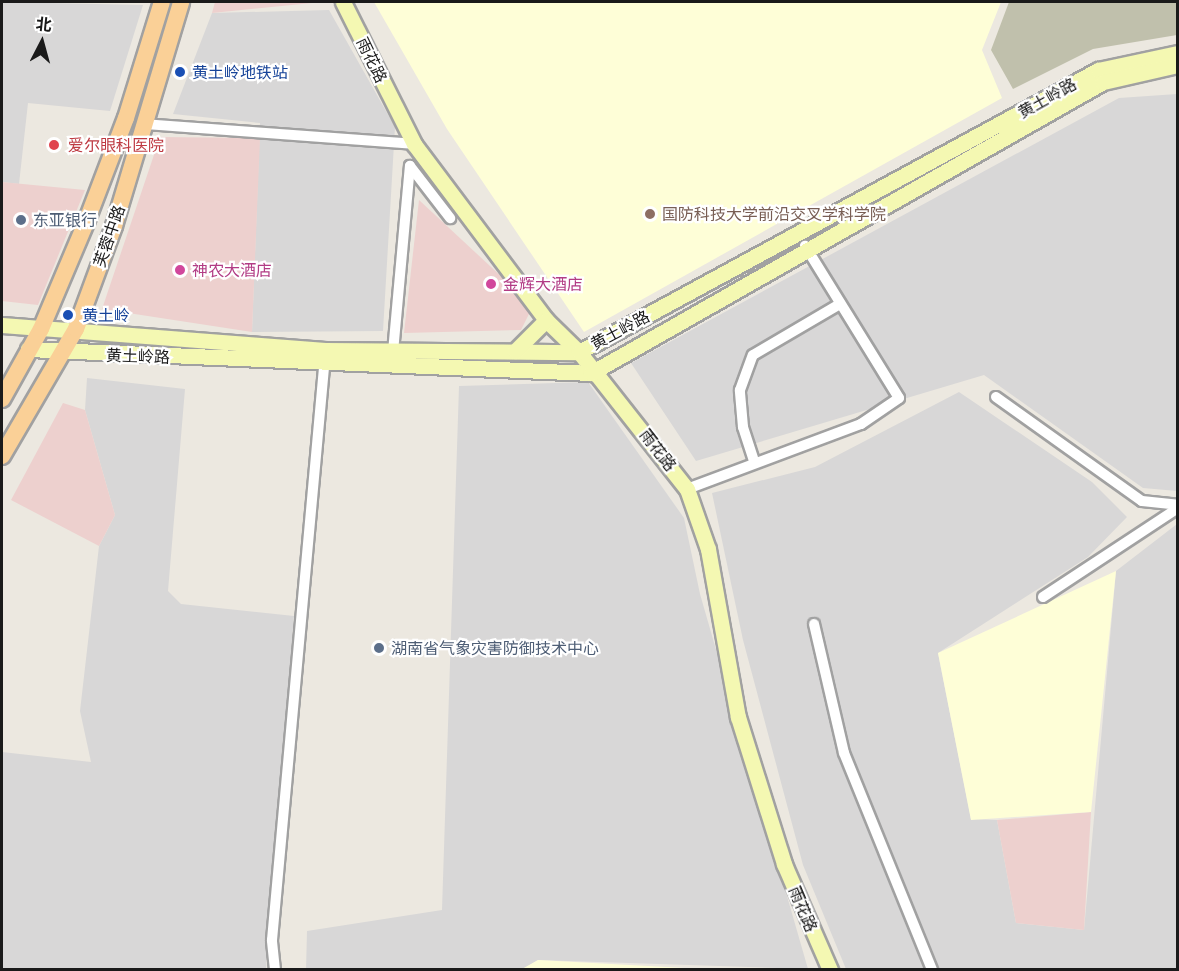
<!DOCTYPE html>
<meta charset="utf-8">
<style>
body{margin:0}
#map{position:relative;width:1179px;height:971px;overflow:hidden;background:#ece8e0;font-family:Mulish,"Noto Sans SC",sans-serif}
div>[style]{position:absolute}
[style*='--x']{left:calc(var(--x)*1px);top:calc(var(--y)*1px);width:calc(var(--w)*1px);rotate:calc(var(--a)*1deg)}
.residential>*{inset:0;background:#d8d7d7}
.commercial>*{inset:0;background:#edd0ce}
.education>*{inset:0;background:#fefed7}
.construction>*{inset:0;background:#c0c0ac}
.roads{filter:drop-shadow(2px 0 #a1a1a1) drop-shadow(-2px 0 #a1a1a1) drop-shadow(0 2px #a1a1a1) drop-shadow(0 -2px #a1a1a1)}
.street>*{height:10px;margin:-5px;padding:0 5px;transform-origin:5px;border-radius:5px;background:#fff}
.secondary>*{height:15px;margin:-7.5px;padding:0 7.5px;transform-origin:7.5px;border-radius:7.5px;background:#f4f8b2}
.primary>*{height:16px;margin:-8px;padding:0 8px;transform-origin:8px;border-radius:8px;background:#fad097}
.dots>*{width:16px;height:16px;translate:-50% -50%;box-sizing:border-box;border:3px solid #fff;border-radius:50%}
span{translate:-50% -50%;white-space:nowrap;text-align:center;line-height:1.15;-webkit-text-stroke:4.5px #fff;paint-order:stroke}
.street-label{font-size:16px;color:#1a1a1a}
.transit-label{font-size:16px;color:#164399}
.left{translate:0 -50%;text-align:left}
.health-label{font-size:16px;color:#be3a42}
.education-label{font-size:16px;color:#785e54}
.service-label{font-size:16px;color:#4e5e75}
.hotel-label{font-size:16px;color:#b23c85}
.frame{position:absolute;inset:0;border:3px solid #1a1a1a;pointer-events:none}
.north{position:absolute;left:12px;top:12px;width:60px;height:60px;-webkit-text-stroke:4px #fff;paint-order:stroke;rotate:6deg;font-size:16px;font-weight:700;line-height:24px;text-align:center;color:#1a1a1a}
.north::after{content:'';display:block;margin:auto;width:21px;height:27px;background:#1a1a1a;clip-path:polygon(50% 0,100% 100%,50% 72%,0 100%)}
</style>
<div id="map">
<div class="residential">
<i style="clip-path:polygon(2px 2px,143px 5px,110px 111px,28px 103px,19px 184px,2px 182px)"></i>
<i style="clip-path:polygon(329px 10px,395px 127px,383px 331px,252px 332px,260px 123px,173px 114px,212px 13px)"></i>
<i style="clip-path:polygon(1177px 94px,1177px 491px,1143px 488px,984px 375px,696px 461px,631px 363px,1119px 98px)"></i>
<i style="clip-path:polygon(87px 378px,185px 389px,168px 591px,181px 604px,294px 616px,266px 969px,2px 970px,2px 752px,91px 762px,80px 711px,99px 546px,115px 515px,85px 410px)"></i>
<i style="clip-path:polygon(588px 382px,684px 518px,700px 594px,808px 969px,538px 960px,522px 970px,306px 970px,307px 931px,442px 910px,459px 386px)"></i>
<i style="clip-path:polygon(959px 392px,1092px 482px,1127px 517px,1088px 557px,938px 653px,971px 819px,997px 820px,1016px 923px,1084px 930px,1116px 571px,1177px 524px,1177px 969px,846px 969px,803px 865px,743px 640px,712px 493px,815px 467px)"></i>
</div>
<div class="commercial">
<i style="clip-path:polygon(215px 2px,322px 2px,212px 13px)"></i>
<i style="clip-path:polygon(160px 137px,260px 138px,252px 332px,102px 309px)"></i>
<i style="clip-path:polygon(2px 182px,85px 190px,38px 305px,2px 301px)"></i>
<i style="clip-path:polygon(419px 200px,533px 306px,521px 330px,404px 333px)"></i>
<i style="clip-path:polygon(63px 403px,85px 410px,115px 515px,99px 546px,11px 500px)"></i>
<i style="clip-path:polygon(1091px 812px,1084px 930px,1016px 923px,997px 820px)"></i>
</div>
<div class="education">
<i style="clip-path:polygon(374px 2px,1001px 2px,982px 50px,1002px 98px,584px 332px,447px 129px)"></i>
<i style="clip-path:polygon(1116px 571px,1091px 812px,971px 820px,938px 653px)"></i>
<i style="clip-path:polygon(538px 960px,703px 969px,522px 969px)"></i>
</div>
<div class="construction">
<i style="clip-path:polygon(1009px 2px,1177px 2px,1177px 35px,1093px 49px,1013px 89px,991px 50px)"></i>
</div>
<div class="roads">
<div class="street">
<i style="--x:144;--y:124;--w:271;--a:4.2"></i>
<i style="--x:393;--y:352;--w:187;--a:-84.8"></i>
<i style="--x:410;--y:166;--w:66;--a:52.4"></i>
<i style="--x:996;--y:397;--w:179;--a:35.5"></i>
<i style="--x:1142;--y:501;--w:36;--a:6"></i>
<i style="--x:754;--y:461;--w:36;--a:-108"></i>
<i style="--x:743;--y:427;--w:37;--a:-95"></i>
<i style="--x:740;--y:390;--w:37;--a:-70"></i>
<i style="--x:753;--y:355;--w:101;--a:-30.4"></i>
<i style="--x:687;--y:489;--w:186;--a:-20.5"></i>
<i style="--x:861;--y:424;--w:46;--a:-34.4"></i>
<i style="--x:899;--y:398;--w:179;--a:-121.7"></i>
<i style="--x:1043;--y:597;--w:162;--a:-33.4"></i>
<i style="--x:814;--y:624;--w:132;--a:76.9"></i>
<i style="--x:844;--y:753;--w:234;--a:67.9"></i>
<i style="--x:275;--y:970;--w:30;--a:-96"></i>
<i style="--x:272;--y:940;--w:585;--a:-84.81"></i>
</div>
<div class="secondary">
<i style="--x:343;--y:2;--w:159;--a:63.4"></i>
<i style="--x:414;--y:144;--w:220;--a:53.1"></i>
<i style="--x:546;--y:320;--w:46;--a:44.1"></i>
<i style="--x:579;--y:352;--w:174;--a:51.8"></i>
<i style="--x:687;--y:489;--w:64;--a:70.7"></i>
<i style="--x:708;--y:549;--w:171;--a:79.9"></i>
<i style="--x:738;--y:717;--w:154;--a:72.6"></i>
<i style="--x:784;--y:864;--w:116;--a:66.5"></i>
<i style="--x:2;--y:325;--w:324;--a:4.4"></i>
<i style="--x:325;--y:350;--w:254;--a:0.5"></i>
<i style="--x:579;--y:352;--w:591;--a:-28.52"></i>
<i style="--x:1098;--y:70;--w:82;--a:-12"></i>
<i style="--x:28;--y:349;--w:564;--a:2.44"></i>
<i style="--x:591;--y:373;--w:589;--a:-29.61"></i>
<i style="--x:1103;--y:82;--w:77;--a:-12.8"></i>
<i style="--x:515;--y:351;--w:44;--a:-45"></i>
</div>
<div class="primary">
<i style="--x:2;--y:399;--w:80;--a:-60.9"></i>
<i style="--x:41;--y:329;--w:118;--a:-67.1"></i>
<i style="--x:87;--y:220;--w:109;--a:-69.1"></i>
<i style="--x:126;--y:118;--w:121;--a:-72.8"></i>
<i style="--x:2;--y:456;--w:147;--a:-59.8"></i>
<i style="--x:76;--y:329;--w:110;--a:-69.7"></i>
<i style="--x:114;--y:226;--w:234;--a:-73.3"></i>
</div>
</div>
<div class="dots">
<i style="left:180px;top:72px;background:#1a4fb4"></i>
<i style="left:54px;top:145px;background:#e0444e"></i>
<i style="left:650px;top:214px;background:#8d6e63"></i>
<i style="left:21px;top:220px;background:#5c6f8a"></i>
<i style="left:180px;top:270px;background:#d1479c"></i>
<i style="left:491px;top:284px;background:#d1479c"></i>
<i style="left:68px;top:315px;background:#1a4fb4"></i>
<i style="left:379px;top:648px;background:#5c6f8a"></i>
</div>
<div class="street-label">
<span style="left:372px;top:60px;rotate:64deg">雨花路</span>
<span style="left:1047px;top:98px;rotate:-29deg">黄土岭路</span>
<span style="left:109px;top:236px;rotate:-71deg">芙蓉中路</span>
<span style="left:620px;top:330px;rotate:-28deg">黄土岭路</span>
<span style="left:138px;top:356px;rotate:2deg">黄土岭路</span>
<span style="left:658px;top:450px;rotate:52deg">雨花路</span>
<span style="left:803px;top:909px;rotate:67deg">雨花路</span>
</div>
<div class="transit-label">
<span class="left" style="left:192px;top:72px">黄土岭地铁站</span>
<span class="left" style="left:82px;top:315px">黄土岭</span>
</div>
<div class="health-label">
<span class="left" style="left:68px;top:145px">爱尔眼科医院</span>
</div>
<div class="education-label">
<span class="left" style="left:662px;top:214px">国防科技大学前沿交叉学科学院</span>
</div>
<div class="service-label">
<span class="left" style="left:33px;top:220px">东亚银行</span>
<span class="left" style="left:391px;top:648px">湖南省气象灾害防御技术中心</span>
</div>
<div class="hotel-label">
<span class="left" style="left:192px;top:270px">神农大酒店</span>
<span class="left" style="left:503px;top:284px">金辉大酒店</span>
</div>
<div class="frame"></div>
<div class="north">北</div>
</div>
